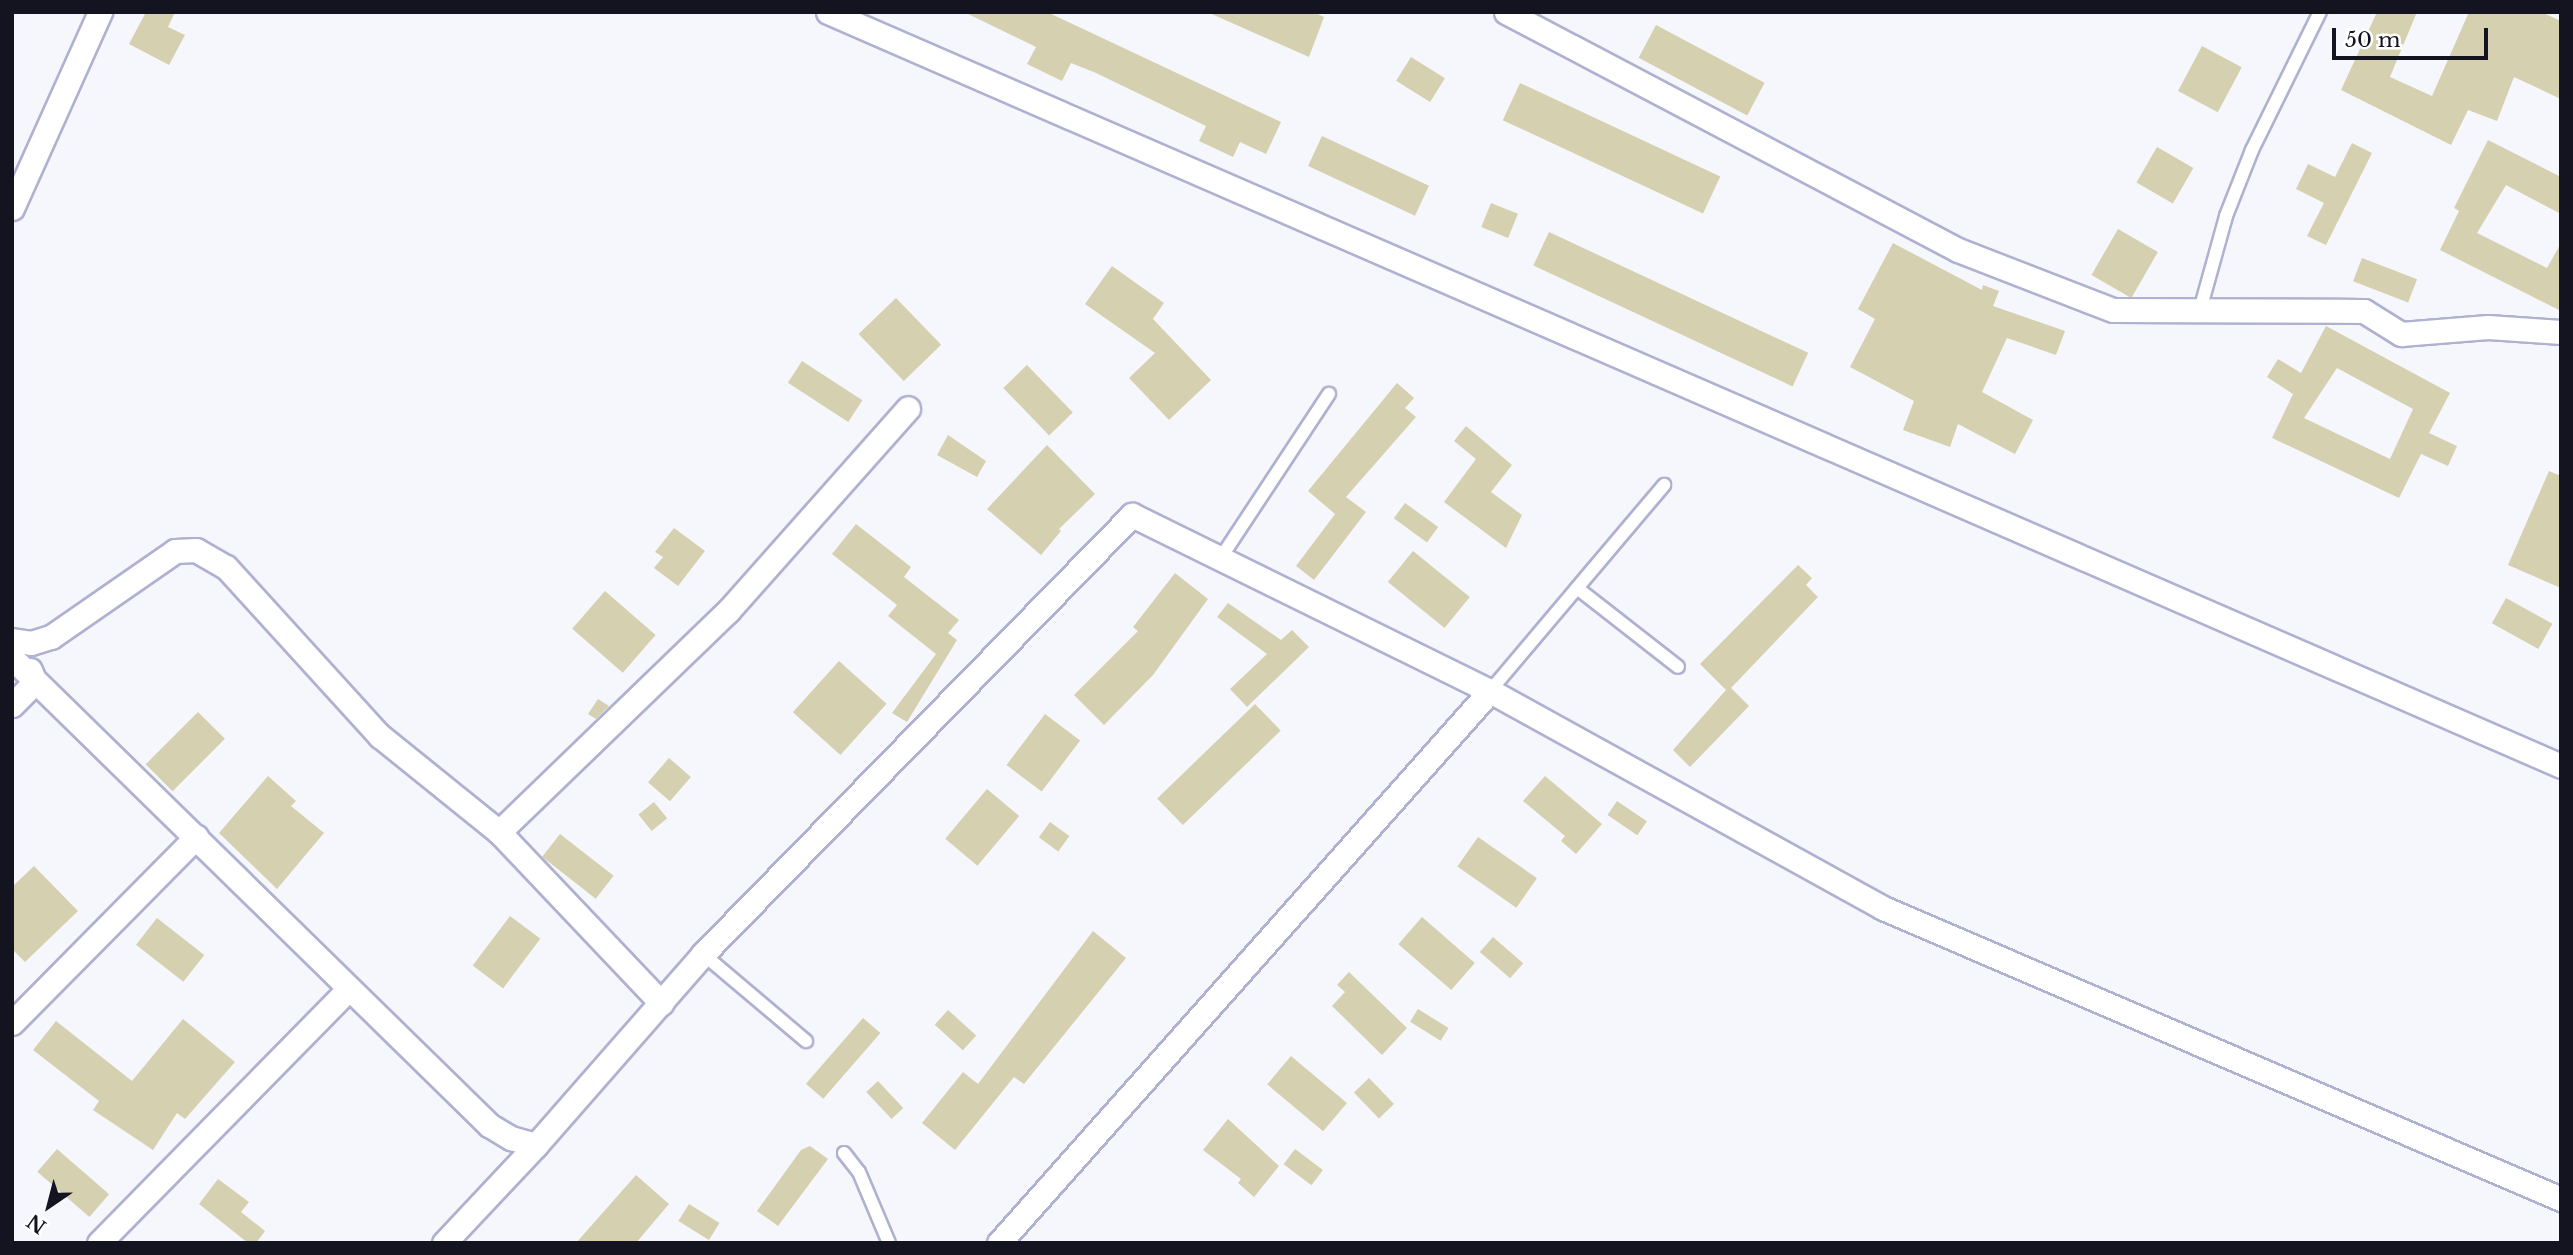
<!DOCTYPE html>
<style>
body{margin:0}
#map{position:relative;width:2573px;height:1255px;overflow:hidden;background:#f6f7fd;font-family:"Libre Baskerville",serif}
div>[style]{position:absolute}
[style*='--x']{left:calc(var(--x)*1px);top:calc(var(--y)*1px);width:calc(var(--w)*1px);rotate:calc(var(--a)*1deg)}
.building>*{inset:0;background:#d5d0af;transform-origin:0 0}
.roads{filter:drop-shadow(2px 0 #afb1d0) drop-shadow(-2px 0 #afb1d0) drop-shadow(0 2px #afb1d0) drop-shadow(0 -2px #afb1d0)}
.lane>*{height:12px;margin:-6px;padding:0 6px;transform-origin:6px;border-radius:6px;background:#fff}
.street>*{height:23px;margin:-11.5px;padding:0 11.5px;transform-origin:11.5px;border-radius:11.5px;background:#fff}
span{translate:-50% -50%;white-space:nowrap;text-align:center;line-height:1.15;-webkit-text-stroke:7px #fff;paint-order:stroke}
.frame{position:absolute;inset:0;border:14px solid #13141f;pointer-events:none}
.north{position:absolute;left:14px;top:1171px;width:70px;height:70px;-webkit-text-stroke:5px #fff;paint-order:stroke;rotate:215deg;font-size:19px;font-weight:700;line-height:28px;text-align:center;color:#13141f}
.north::after{content:'';display:block;margin:auto;width:24px;height:32px;background:#13141f;clip-path:polygon(50% 0,100% 100%,50% 72%,0 100%)}
.scale{position:absolute;left:2332px;top:28px;width:156px;height:32px;box-sizing:border-box;border:4px solid #13141f;border-top:0;padding-left:9px;font-size:21px;line-height:24px;white-space:nowrap;color:#13141f;-webkit-text-stroke:5px #fff;paint-order:stroke}
</style>
<div id="map">
<div class="building">
<i style="clip-path:polygon(146px 12px,175px 12px,168px 27px,185px 35px,169px 65px,129px 44px)"></i>
<i style="clip-path:polygon(964px 12px,1047px 12px,1281px 122px,1266px 154px,1240px 142px,1233px 157px,1199px 141px,1206px 126px,1096px 73px,1071px 63px,1062px 81px,1027px 64px,1036px 47px)"></i>
<i style="clip-path:polygon(1207px 12px,1313px 12px,1324px 17px,1309px 57px)"></i>
<i style="clip-path:polygon(2377px 12px,2417px 12px,2390px 77px,2432px 96px,2469px 12px,2541px 12px,2561px 21px,2561px 99px,2514px 77px,2497px 121px,2468px 110px,2451px 145px,2341px 90px)"></i>
<i style="left:1656px;top:25px;width:123px;height:37px;rotate:28deg"></i>
<i style="left:2202px;top:46px;width:45px;height:51px;rotate:28deg"></i>
<i style="left:1411px;top:57px;width:40px;height:28px;rotate:32deg"></i>
<i style="left:1520px;top:83px;width:221px;height:41px;rotate:25deg"></i>
<i style="left:1322px;top:136px;width:118px;height:33px;rotate:25deg"></i>
<i style="clip-path:polygon(2488px 140px,2561px 177px,2561px 214px,2506px 185px,2477px 233px,2547px 268px,2561px 243px,2561px 311px,2440px 250px,2459px 211px,2454px 208px)"></i>
<i style="clip-path:polygon(2352px 143px,2372px 153px,2326px 245px,2307px 236px,2324px 203px,2296px 189px,2308px 164px,2335px 177px)"></i>
<i style="left:2157px;top:147px;width:42px;height:41px;rotate:30deg"></i>
<i style="left:1491px;top:203px;width:29px;height:26px;rotate:22deg"></i>
<i style="left:2118px;top:229px;width:46px;height:53px;rotate:30deg"></i>
<i style="left:1549px;top:232px;width:286px;height:37px;rotate:25deg"></i>
<i style="clip-path:polygon(1893px 243px,1982px 290px,1983px 285px,1999px 291px,1993px 306px,2065px 331px,2056px 355px,2007px 338px,1982px 392px,2033px 420px,2015px 454px,1958px 424px,1950px 447px,1903px 430px,1914px 401px,1850px 367px,1875px 319px,1858px 309px)"></i>
<i style="left:2362px;top:258px;width:59px;height:25px;rotate:21deg"></i>
<i style="clip-path:polygon(1112px 266px,1164px 303px,1153px 319px,1211px 380px,1169px 420px,1129px 378px,1155px 353px,1085px 304px)"></i>
<i style="left:896px;top:298px;width:65px;height:52px;rotate:46deg"></i>
<i style="clip-path:polygon(evenodd,2326px 326px,2450px 393px,2429px 433px,2457px 446px,2448px 466px,2421px 454px,2399px 498px,2272px 438px,2293px 394px,2267px 377px,2278px 359px,2301px 373px,2326px 326px,2337px 368px,2413px 409px,2390px 459px,2304px 418px,2337px 368px)"></i>
<i style="left:802px;top:361px;width:72px;height:26px;rotate:33deg"></i>
<i style="left:1027px;top:365px;width:66px;height:33px;rotate:46deg"></i>
<i style="clip-path:polygon(1397px 383px,1414px 398px,1405px 408px,1416px 417px,1346px 497px,1366px 512px,1314px 580px,1296px 566px,1335px 514px,1308px 491px)"></i>
<i style="clip-path:polygon(1466px 426px,1512px 465px,1491px 492px,1522px 515px,1506px 548px,1444px 502px,1476px 459px,1454px 441px)"></i>
<i style="clip-path:polygon(948px 435px,986px 461px,977px 477px,937px 455px)"></i>
<i style="clip-path:polygon(1047px 445px,1095px 494px,1059px 529px,1061px 531px,1041px 555px,987px 509px)"></i>
<i style="clip-path:polygon(2549px 471px,2561px 476px,2561px 588px,2508px 565px)"></i>
<i style="left:1405px;top:503px;width:41px;height:19px;rotate:36deg"></i>
<i style="clip-path:polygon(856px 524px,911px 567px,904px 577px,959px 620px,948px 633px,957px 640px,907px 722px,892px 713px,936px 654px,888px 616px,897px 605px,832px 554px)"></i>
<i style="clip-path:polygon(674px 528px,705px 551px,678px 586px,654px 568px,663px 557px,655px 552px)"></i>
<i style="left:1413px;top:551px;width:73px;height:40px;rotate:39deg"></i>
<i style="clip-path:polygon(1798px 565px,1812px 578px,1806px 585px,1818px 597px,1731px 688px,1749px 706px,1690px 767px,1673px 750px,1726px 690px,1700px 664px)"></i>
<i style="clip-path:polygon(1175px 573px,1208px 599px,1153px 675px,1104px 725px,1074px 695px,1138px 631px,1133px 627px)"></i>
<i style="left:605px;top:591px;width:67px;height:50px;rotate:41deg"></i>
<i style="left:2506px;top:598px;width:53px;height:29px;rotate:29deg"></i>
<i style="clip-path:polygon(1228px 603px,1281px 640px,1292px 630px,1309px 647px,1247px 707px,1230px 689px,1267px 654px,1217px 617px)"></i>
<i style="left:839px;top:661px;width:64px;height:69px;rotate:42deg"></i>
<i style="clip-path:polygon(598px 699px,609px 706px,596px 719px,588px 714px)"></i>
<i style="left:1255px;top:704px;width:37px;height:136px;rotate:46deg"></i>
<i style="left:198px;top:712px;width:38px;height:74px;rotate:45deg"></i>
<i style="left:1045px;top:714px;width:44px;height:64px;rotate:37deg"></i>
<i style="left:669px;top:758px;width:29px;height:32px;rotate:41deg"></i>
<i style="clip-path:polygon(268px 776px,296px 801px,291px 806px,324px 833px,277px 889px,219px 833px)"></i>
<i style="clip-path:polygon(1545px 776px,1602px 824px,1576px 854px,1561px 841px,1565px 836px,1523px 801px)"></i>
<i style="left:987px;top:789px;width:42px;height:65px;rotate:40deg"></i>
<i style="left:1617px;top:801px;width:36px;height:17px;rotate:34deg"></i>
<i style="left:654px;top:802px;width:21px;height:20px;rotate:51deg"></i>
<i style="left:1050px;top:822px;width:24px;height:19px;rotate:36deg"></i>
<i style="left:560px;top:834px;width:68px;height:29px;rotate:38deg"></i>
<i style="left:1478px;top:837px;width:72px;height:36px;rotate:35deg"></i>
<i style="clip-path:polygon(34px 866px,78px 911px,25px 962px,12px 949px,12px 887px)"></i>
<i style="left:510px;top:916px;width:38px;height:62px;rotate:37deg"></i>
<i style="left:1422px;top:917px;width:70px;height:36px;rotate:41deg"></i>
<i style="left:157px;top:918px;width:60px;height:34px;rotate:38deg"></i>
<i style="clip-path:polygon(1093px 931px,1126px 958px,1024px 1084px,1014px 1077px,955px 1150px,922px 1123px,963px 1072px,978px 1084px)"></i>
<i style="left:1493px;top:937px;width:40px;height:20px;rotate:41deg"></i>
<i style="clip-path:polygon(1349px 972px,1407px 1028px,1382px 1055px,1332px 1006px,1345px 992px,1337px 985px)"></i>
<i style="left:1418px;top:1009px;width:36px;height:15px;rotate:32deg"></i>
<i style="left:948px;top:1010px;width:38px;height:20px;rotate:42deg"></i>
<i style="left:863px;top:1018px;width:23px;height:87px;rotate:41deg"></i>
<i style="clip-path:polygon(183px 1019px,235px 1062px,185px 1119px,177px 1113px,153px 1150px,93px 1110px,99px 1101px,33px 1050px,56px 1021px,132px 1081px)"></i>
<i style="left:1291px;top:1056px;width:73px;height:37px;rotate:40deg"></i>
<i style="left:1369px;top:1078px;width:36px;height:21px;rotate:46deg"></i>
<i style="left:878px;top:1081px;width:37px;height:16px;rotate:47deg"></i>
<i style="clip-path:polygon(1228px 1119px,1279px 1166px,1254px 1197px,1238px 1183px,1241px 1179px,1203px 1150px)"></i>
<i style="clip-path:polygon(810px 1146px,828px 1159px,778px 1226px,757px 1211px,801px 1150px)"></i>
<i style="left:57px;top:1149px;width:69px;height:30px;rotate:41deg"></i>
<i style="left:1295px;top:1149px;width:35px;height:19px;rotate:37deg"></i>
<i style="clip-path:polygon(636px 1175px,669px 1204px,636px 1243px,576px 1243px)"></i>
<i style="clip-path:polygon(218px 1179px,249px 1202px,241px 1212px,265px 1231px,256px 1243px,248px 1243px,199px 1204px)"></i>
<i style="left:689px;top:1204px;width:36px;height:20px;rotate:32deg"></i>
</div>
<div class="roads">
<div class="lane">
<i style="--x:2200;--y:310;--w:98;--a:-74.5"></i>
<i style="--x:2226;--y:216;--w:71;--a:-68.5"></i>
<i style="--x:2252;--y:150;--w:154;--a:-63.8"></i>
<i style="--x:1220;--y:559;--w:198;--a:-56.6"></i>
<i style="--x:1577;--y:588;--w:128;--a:38"></i>
<i style="--x:1490;--y:691;--w:270;--a:-49.8"></i>
<i style="--x:703;--y:954;--w:135;--a:40.2"></i>
<i style="--x:844;--y:1153;--w:24;--a:52"></i>
<i style="--x:859;--y:1172;--w:77;--a:67.1"></i>
</div>
<div class="street">
<i style="--x:828;--y:12;--w:1890;--a:23.51"></i>
<i style="--x:1506;--y:12;--w:511;--a:27.77"></i>
<i style="--x:1958;--y:250;--w:166;--a:21.2"></i>
<i style="--x:2113;--y:310;--w:251;--a:0.2"></i>
<i style="--x:2364;--y:311;--w:44;--a:31.9"></i>
<i style="--x:2401;--y:334;--w:87;--a:-4.6"></i>
<i style="--x:2488;--y:327;--w:73;--a:3.9"></i>
<i style="--x:12;--y:208;--w:215;--a:-65.8"></i>
<i style="--x:12;--y:640;--w:19;--a:9"></i>
<i style="--x:31;--y:643;--w:21;--a:-17"></i>
<i style="--x:51;--y:637;--w:151;--a:-34.7"></i>
<i style="--x:175;--y:551;--w:21;--a:-3"></i>
<i style="--x:196;--y:550;--w:34;--a:30"></i>
<i style="--x:226;--y:567;--w:229;--a:47.7"></i>
<i style="--x:380;--y:736;--w:153;--a:38.9"></i>
<i style="--x:499;--y:832;--w:236;--a:46.5"></i>
<i style="--x:12;--y:658;--w:668;--a:44.39"></i>
<i style="--x:489;--y:1125;--w:26;--a:31"></i>
<i style="--x:511;--y:1138;--w:26;--a:16"></i>
<i style="--x:12;--y:705;--w:33;--a:-45"></i>
<i style="--x:35;--y:682;--w:13;--a:-113"></i>
<i style="--x:499;--y:832;--w:318;--a:-44"></i>
<i style="--x:728;--y:611;--w:271;--a:-48.4"></i>
<i style="--x:12;--y:1023;--w:262;--a:-45.3"></i>
<i style="--x:99;--y:1243;--w:355;--a:-45.5"></i>
<i style="--x:444;--y:1243;--w:134;--a:-46.8"></i>
<i style="--x:536;--y:1145;--w:254;--a:-48.8"></i>
<i style="--x:703;--y:954;--w:614;--a:-45.66"></i>
<i style="--x:1132;--y:515;--w:399;--a:26.2"></i>
<i style="--x:1490;--y:691;--w:449;--a:28.9"></i>
<i style="--x:1883;--y:908;--w:738;--a:23.23"></i>
<i style="--x:999;--y:1243;--w:739;--a:-48.35"></i>
</div>
</div>
<div class="frame"></div>
<div class="north">N</div>
<div class="scale">50 m</div>
</div>
